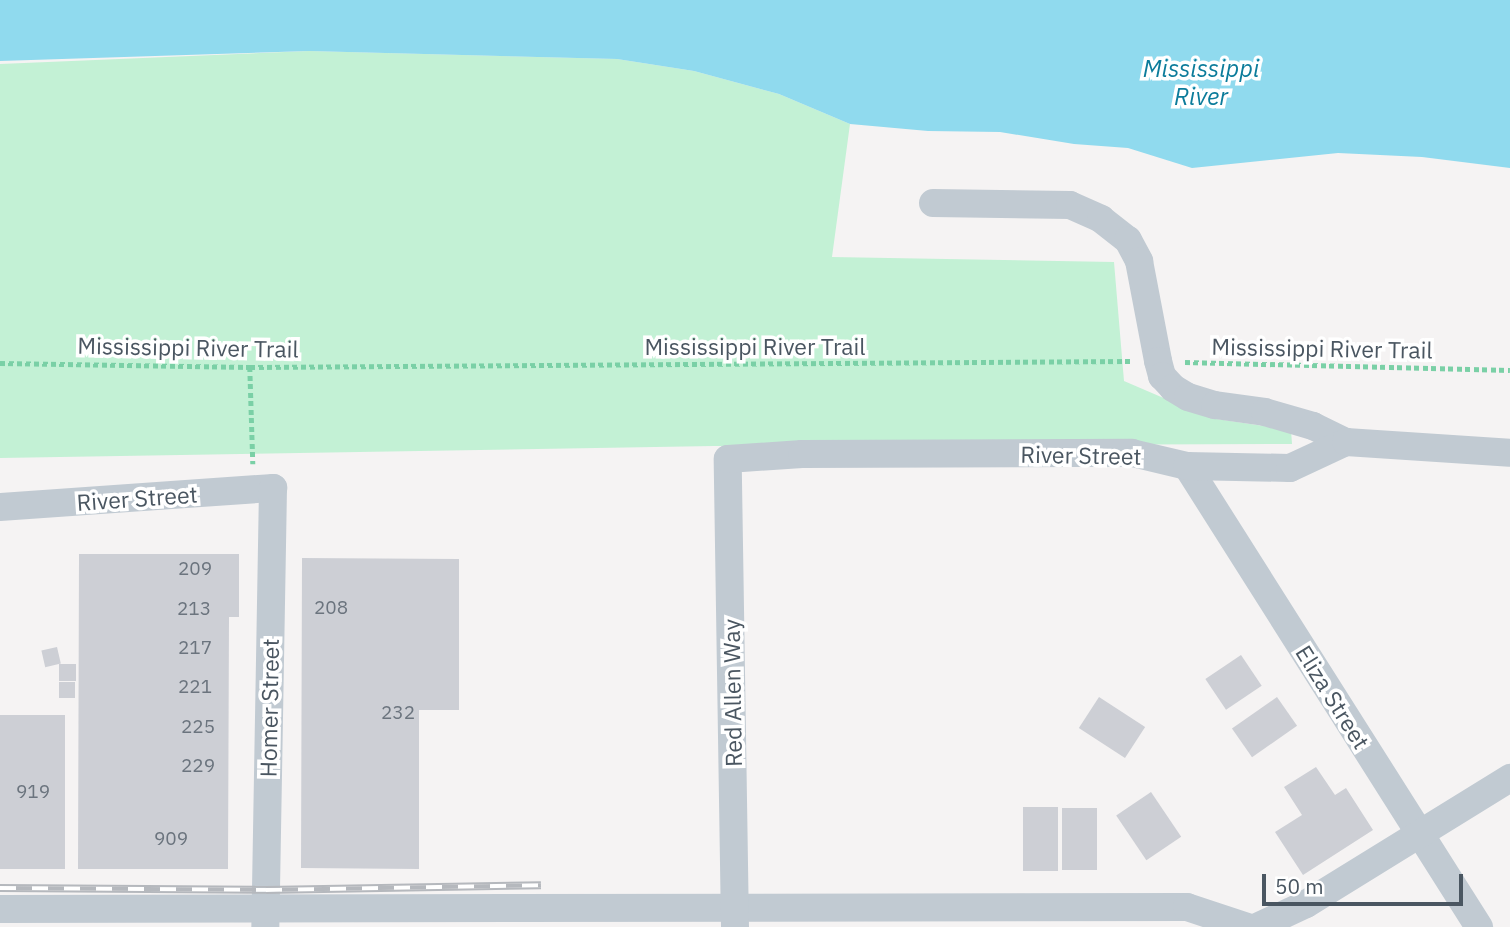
<!DOCTYPE html>
<style>
body{margin:0}
#map{position:relative;width:1510px;height:927px;overflow:hidden;background:#f5f3f3;font-family:"IBM Plex Sans",sans-serif}
div>[style]{position:absolute}
[style*='--x']{left:calc(var(--x)*1px);top:calc(var(--y)*1px);width:calc(var(--w)*1px);rotate:calc(var(--a)*1deg)}
.green>*{inset:0;background:#c3f1d5}
.water>*{inset:0;background:#90daee}
.building>*{inset:0;background:#cdcfd5;transform-origin:0 0}
.path>*{height:4.5px;margin-top:-2.25px;transform-origin:0;background:repeating-linear-gradient(90deg,#7ad0a6 0 5px,transparent 0 8.5px)}
.minor>*{height:28px;margin:-14px;padding:0 14px;transform-origin:14px;border-radius:14px;background:#c1cad2}
.rail>*{height:8px;margin-top:-4px;transform-origin:0;background:repeating-linear-gradient(90deg,#fff 0 16px,#b5b8bd 0 32px);box-sizing:border-box;border-block:2px solid #b5b8bd}
span{translate:-50% -50%;white-space:nowrap;text-align:center;line-height:1.15;-webkit-text-stroke:7px #fff;paint-order:stroke}
.number-label{font-size:19px;color:#6b747e}
.number-label span{-webkit-text-stroke-width:0}
.street-label{font-size:23px;color:#4a5661}
.water-label{font-size:24px;color:#0c7c9b;font-style:italic}
.scale{position:absolute;left:1262px;top:874px;width:201px;height:32px;box-sizing:border-box;border:4px solid #4a5661;border-top:0;padding-left:9px;font-size:21px;line-height:24px;white-space:nowrap;color:#4a5661;-webkit-text-stroke:5px #fff;paint-order:stroke}
</style>
<div id="map">
<div class="green">
<i style="clip-path:polygon(309px 51px,617px 59px,694px 71px,779px 94px,850px 124px,832px 257px,1114px 262px,1124px 381px,1210px 418px,1291px 430px,1292px 444px,714px 446px,0 458px,0 64px)"></i>
</div>
<div class="water">
<i style="clip-path:polygon(0 0,1510px 0,1510px 168px,1422px 157px,1338px 153px,1192px 168px,1128px 148px,1074px 144px,1000px 132px,928px 131px,850px 124px,779px 94px,694px 71px,617px 59px,309px 51px,0 61px)"></i>
</div>
<div class="building">
<i style="clip-path:polygon(79px 554px,239px 554px,239px 617px,229px 617px,228px 869px,78px 869px)"></i>
<i style="clip-path:polygon(302px 558px,459px 559px,459px 710px,419px 710px,419px 869px,301px 868px)"></i>
<i style="left:57px;top:647px;width:17px;height:16px;rotate:77deg"></i>
<i style="left:1241px;top:655px;width:37px;height:43px;rotate:56deg"></i>
<i style="left:59px;top:664px;width:17px;height:17px"></i>
<i style="left:59px;top:682px;width:16px;height:16px"></i>
<i style="left:1099px;top:697px;width:55px;height:37px;rotate:33deg"></i>
<i style="left:1277px;top:697px;width:35px;height:55px;rotate:55deg"></i>
<i style="left:0;top:715px;width:65px;height:154px"></i>
<i style="clip-path:polygon(1316px 767px,1335px 795px,1346px 788px,1373px 830px,1303px 875px,1275px 832px,1302px 815px,1284px 787px)"></i>
<i style="left:1151px;top:792px;width:54px;height:42px;rotate:56deg"></i>
<i style="left:1023px;top:807px;width:35px;height:64px"></i>
<i style="left:1062px;top:808px;width:35px;height:62px"></i>
</div>
<div class="path">
<i style="--x:1185;--y:362;--w:325;--a:1.4"></i>
<i style="--x:0;--y:363;--w:250;--a:0.9"></i>
<i style="--x:250;--y:367;--w:881;--a:-0.39"></i>
<i style="--x:250;--y:367;--w:97;--a:88.2"></i>
</div>
<div class="minor">
<i style="--x:933;--y:203;--w:137;--a:0.8"></i>
<i style="--x:1070;--y:205;--w:34;--a:24"></i>
<i style="--x:1101;--y:219;--w:34;--a:38"></i>
<i style="--x:1128;--y:240;--w:24;--a:62"></i>
<i style="--x:1139;--y:261;--w:102;--a:79.2"></i>
<i style="--x:1158;--y:361;--w:16;--a:75"></i>
<i style="--x:1162;--y:376;--w:16;--a:47"></i>
<i style="--x:1173;--y:388;--w:17;--a:31"></i>
<i style="--x:1188;--y:397;--w:28;--a:17"></i>
<i style="--x:1215;--y:405;--w:50;--a:8"></i>
<i style="--x:1265;--y:412;--w:50;--a:16.3"></i>
<i style="--x:1313;--y:426;--w:37;--a:26"></i>
<i style="--x:1187;--y:466;--w:546;--a:57.65"></i>
<i style="--x:0;--y:507;--w:274;--a:-4"></i>
<i style="--x:273;--y:488;--w:439;--a:91"></i>
<i style="--x:0;--y:909;--w:1187;--a:-0.1"></i>
<i style="--x:1187;--y:907;--w:63;--a:18.4"></i>
<i style="--x:735;--y:927;--w:468;--a:-90.9"></i>
<i style="--x:728;--y:459;--w:74;--a:-3.9"></i>
<i style="--x:802;--y:454;--w:330;--a:-0.2"></i>
<i style="--x:1132;--y:453;--w:57;--a:13.3"></i>
<i style="--x:1187;--y:466;--w:103;--a:1.1"></i>
<i style="--x:1290;--y:468;--w:62;--a:-24.9"></i>
<i style="--x:1346;--y:442;--w:164;--a:3.8"></i>
<i style="--x:1257;--y:927;--w:54;--a:-25.1"></i>
<i style="--x:1306;--y:904;--w:240;--a:-31.7"></i>
</div>
<div class="rail">
<i style="--x:0;--y:888;--w:266;--a:0.4"></i>
<i style="--x:266;--y:890;--w:275;--a:-1"></i>
</div>
<div class="number-label">
<span style="left:195px;top:569px">209</span>
<span style="left:331px;top:608px">208</span>
<span style="left:194px;top:609px">213</span>
<span style="left:195px;top:648px">217</span>
<span style="left:195px;top:687px">221</span>
<span style="left:398px;top:713px">232</span>
<span style="left:198px;top:727px">225</span>
<span style="left:198px;top:766px">229</span>
<span style="left:33px;top:792px">919</span>
<span style="left:171px;top:839px">909</span>
</div>
<div class="street-label">
<span style="left:755px;top:346px">Mississippi River Trail</span>
<span style="left:188px;top:347px;rotate:1deg">Mississippi River Trail</span>
<span style="left:1322px;top:348px;rotate:1deg">Mississippi River Trail</span>
<span style="left:1081px;top:455px;rotate:1deg">River Street</span>
<span style="left:137px;top:498px;rotate:-4deg">River Street</span>
<span style="left:732px;top:693px;rotate:-91deg">Red Allen Way</span>
<span style="left:1333px;top:697px;rotate:58deg">Eliza Street</span>
<span style="left:269px;top:708px;rotate:-89deg">Homer Street</span>
</div>
<div class="water-label">
<span style="left:1201px;top:83px">Mississippi<br>River</span>
</div>
<div class="scale">50 m</div>
</div>
